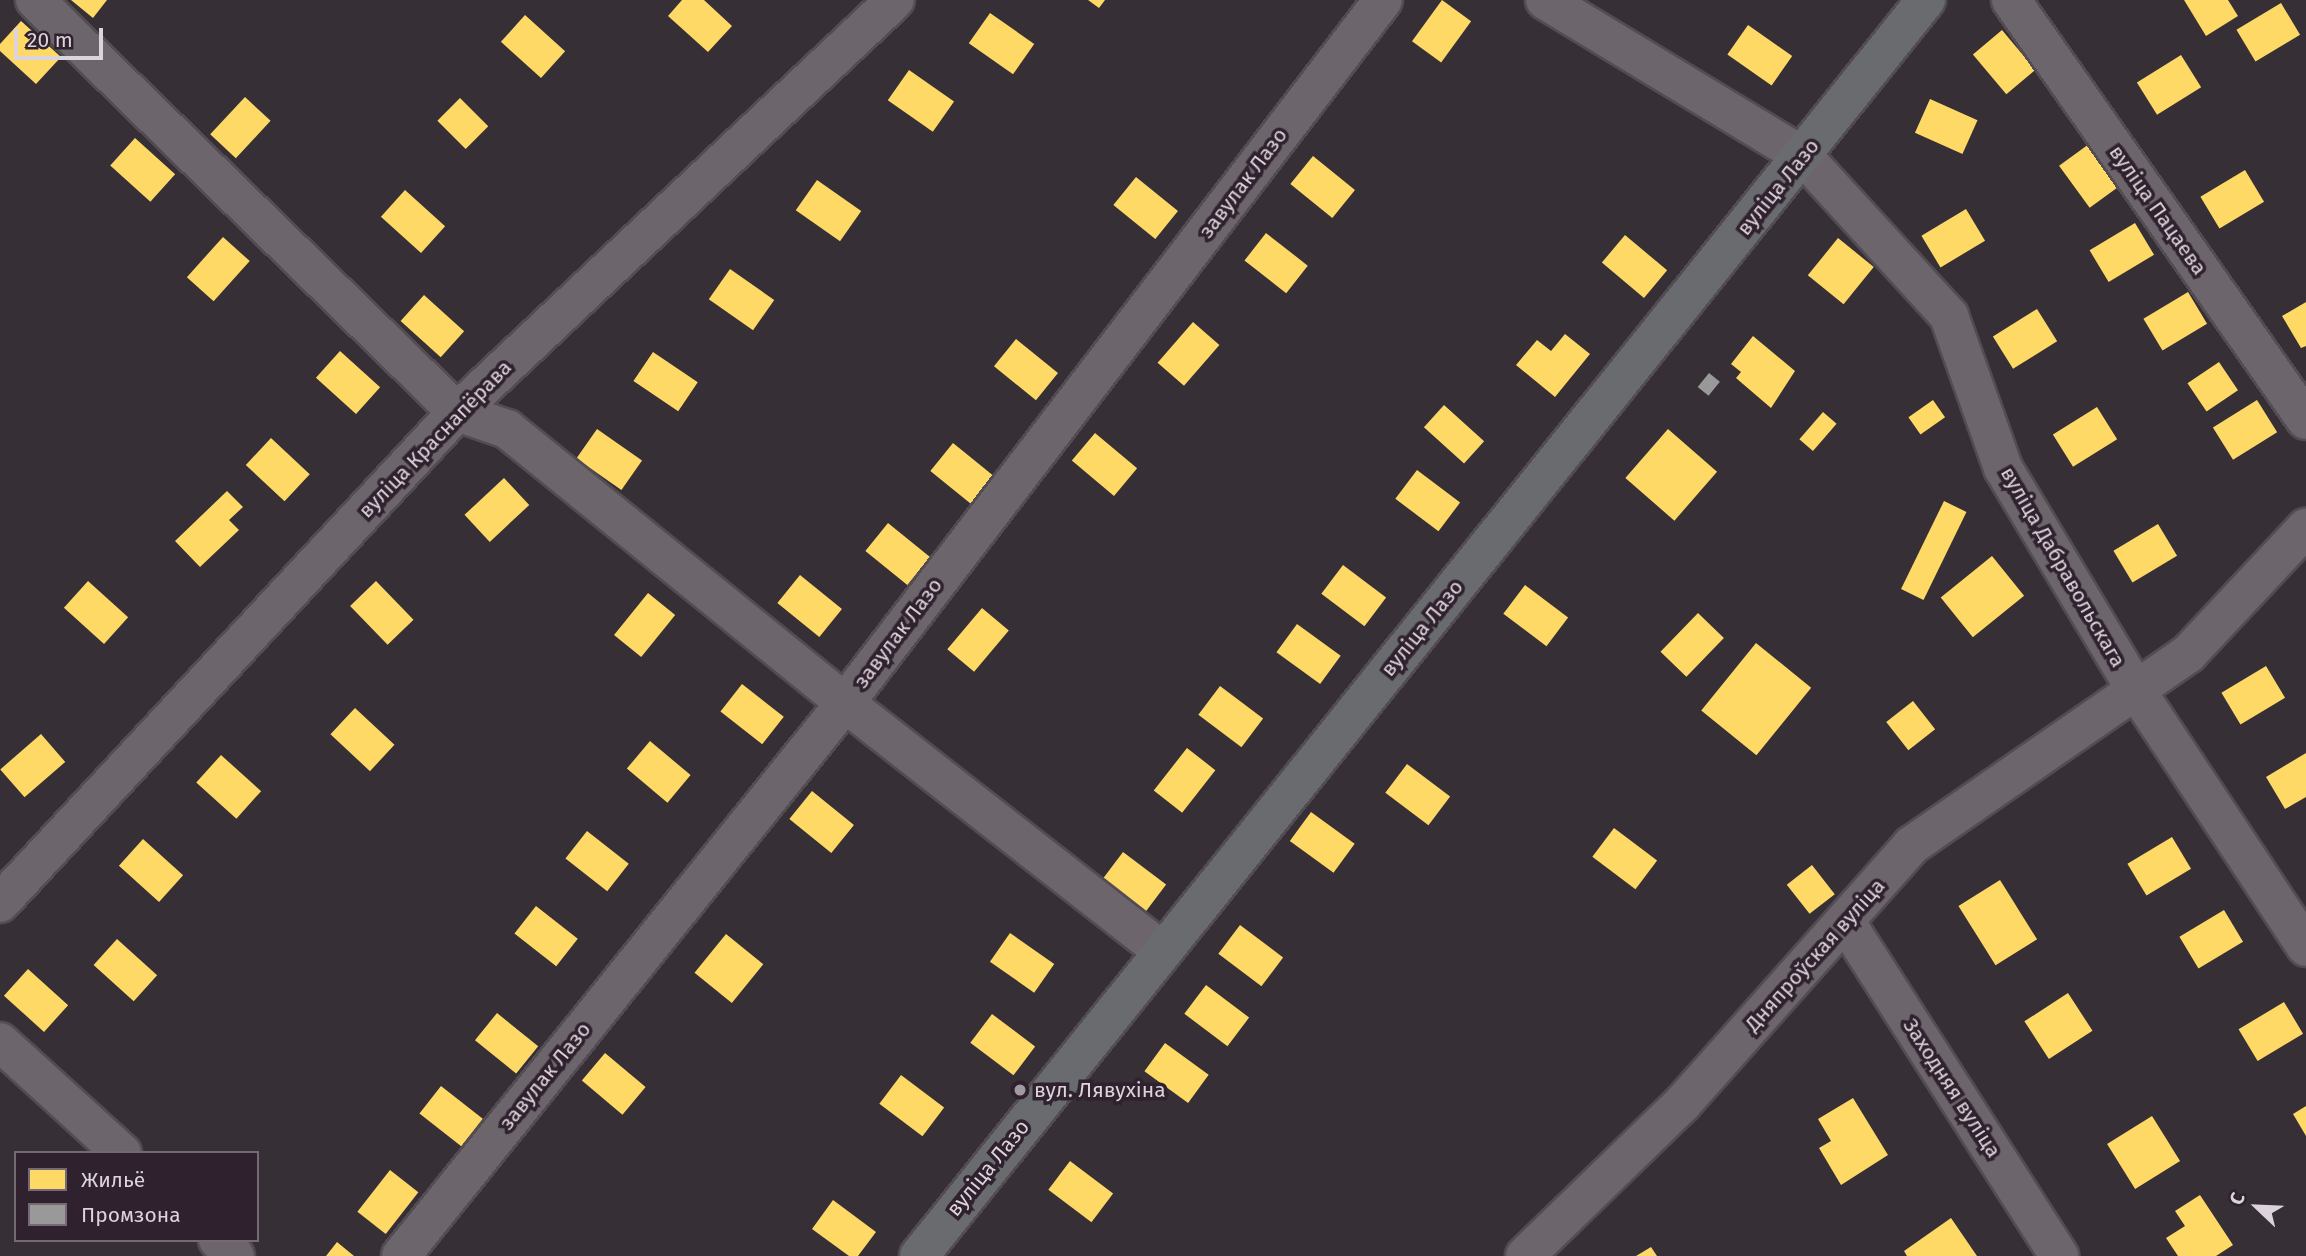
<!DOCTYPE html>
<meta charset="utf-8">
<style>
body{margin:0}
#map{position:relative;width:2306px;height:1256px;overflow:hidden;background:#362f36;font-family:"Fira Sans",sans-serif}
div>[style]{position:absolute}
[style*='--x']{left:calc(var(--x)*1px);top:calc(var(--y)*1px);width:calc(var(--w)*1px);rotate:calc(var(--a)*1deg)}
.homes>*{inset:0;background:#ffd966;transform-origin:0 0}
.industry>*{inset:0;background:#999;transform-origin:0 0}
.roads{filter:drop-shadow(2px 0 #534c53) drop-shadow(-2px 0 #534c53) drop-shadow(0 2px #534c53) drop-shadow(0 -2px #534c53)}
.minor>*{height:38px;margin:-19px;padding:0 19px;transform-origin:19px;border-radius:19px;background:#6c666c}
.major>*{height:38px;margin:-19px;padding:0 19px;transform-origin:19px;border-radius:19px;background:#696b6e}
.dots>*{width:19px;height:19px;translate:-50% -50%;box-sizing:border-box;border:4px solid #2f222e;border-radius:50%}
span{translate:-50% -50%;white-space:nowrap;text-align:center;line-height:1.15;-webkit-text-stroke:7px #2f222e;paint-order:stroke}
.street-label{font-size:21px;color:#dcd3dc}
.poi-label{font-size:21px;color:#dcd3dc}
.left{translate:0 -50%;text-align:left}
.legend{position:absolute;left:14px;top:1151px;width:245px;height:91px;box-sizing:border-box;background:#2f222e;border:2px solid #746974;margin:0;padding:9px 12px;list-style:none;font-size:21px;color:#dcd3dc}
.legend li{display:flex;align-items:center;gap:14px;height:35px}
.legend b{width:35px;border:2px solid #746974}
.north{position:absolute;left:2222px;top:1172px;width:70px;height:70px;-webkit-text-stroke:5px #2f222e;paint-order:stroke;rotate:293deg;font-size:19px;font-weight:700;line-height:28px;text-align:center;color:#dcd3dc}
.north::after{content:'';display:block;margin:auto;width:24px;height:32px;background:#dcd3dc;clip-path:polygon(50% 0,100% 100%,50% 72%,0 100%)}
.scale{position:absolute;left:14px;top:28px;width:89px;height:32px;box-sizing:border-box;border:4px solid #dcd3dc;border-top:0;padding-left:9px;font-size:21px;line-height:24px;white-space:nowrap;color:#dcd3dc;-webkit-text-stroke:5px #2f222e;paint-order:stroke}
</style>
<div id="map">
<div class="homes">
<i style="clip-path:polygon(71px 0,107px 0,93px 18px)"></i>
<i style="clip-path:polygon(682px 0,704px 0,732px 26px,708px 52px,668px 16px)"></i>
<i style="clip-path:polygon(1088px 0,1105px 0,1099px 8px)"></i>
<i style="left:1442px;top:0;width:36px;height:51px;rotate:36deg"></i>
<i style="clip-path:polygon(2184px 0,2228px 0,2238px 16px,2206px 36px)"></i>
<i style="left:2281px;top:3px;width:37px;height:52px;rotate:59deg"></i>
<i style="left:990px;top:13px;width:54px;height:37px;rotate:35deg"></i>
<i style="left:525px;top:15px;width:54px;height:36px;rotate:42deg"></i>
<i style="clip-path:polygon(21px 21px,61px 57px,36px 84px,0 51px,0 44px)"></i>
<i style="left:1748px;top:25px;width:54px;height:36px;rotate:35deg"></i>
<i style="left:2002px;top:30px;width:52px;height:38px;rotate:50deg"></i>
<i style="left:2181px;top:55px;width:38px;height:52px;rotate:58deg"></i>
<i style="left:909px;top:70px;width:55px;height:37px;rotate:35deg"></i>
<i style="left:245px;top:97px;width:35px;height:51px;rotate:43deg"></i>
<i style="left:460px;top:98px;width:40px;height:32px;rotate:45deg"></i>
<i style="left:1930px;top:99px;width:52px;height:37px;rotate:24deg"></i>
<i style="left:135px;top:138px;width:54px;height:37px;rotate:42deg"></i>
<i style="left:2089px;top:144px;width:52px;height:37px;rotate:54deg"></i>
<i style="left:1313px;top:156px;width:54px;height:36px;rotate:39deg"></i>
<i style="left:2245px;top:170px;width:37px;height:52px;rotate:59deg"></i>
<i style="left:1136px;top:177px;width:54px;height:36px;rotate:39deg"></i>
<i style="left:817px;top:180px;width:54px;height:37px;rotate:35deg"></i>
<i style="left:405px;top:190px;width:54px;height:36px;rotate:42deg"></i>
<i style="left:1966px;top:209px;width:37px;height:52px;rotate:59deg"></i>
<i style="left:2135px;top:223px;width:37px;height:53px;rotate:59deg"></i>
<i style="left:1266px;top:233px;width:53px;height:35px;rotate:38deg"></i>
<i style="left:1625px;top:235px;width:55px;height:36px;rotate:40deg"></i>
<i style="left:223px;top:237px;width:36px;height:54px;rotate:42deg"></i>
<i style="left:1838px;top:238px;width:46px;height:48px;rotate:39deg"></i>
<i style="left:730px;top:269px;width:54px;height:37px;rotate:35deg"></i>
<i style="left:2188px;top:292px;width:37px;height:52px;rotate:59deg"></i>
<i style="left:424px;top:295px;width:54px;height:35px;rotate:42deg"></i>
<i style="clip-path:polygon(2306px 302px,2306px 346px,2301px 348px,2282px 316px)"></i>
<i style="left:2037px;top:309px;width:38px;height:52px;rotate:58deg"></i>
<i style="left:1193px;top:322px;width:35px;height:54px;rotate:41deg"></i>
<i style="clip-path:polygon(1565px 334px,1590px 354px,1555px 397px,1516px 365px,1537px 340px,1551px 351px)"></i>
<i style="clip-path:polygon(1753px 336px,1795px 371px,1771px 408px,1736px 378px,1741px 372px,1731px 364px)"></i>
<i style="left:1016px;top:339px;width:54px;height:35px;rotate:39deg"></i>
<i style="left:340px;top:351px;width:54px;height:36px;rotate:42deg"></i>
<i style="left:653px;top:352px;width:54px;height:35px;rotate:34deg"></i>
<i style="left:2219px;top:362px;width:34px;height:38px;rotate:56deg"></i>
<i style="left:1933px;top:400px;width:21px;height:30px;rotate:55deg"></i>
<i style="left:2257px;top:400px;width:38px;height:52px;rotate:58deg"></i>
<i style="left:1444px;top:405px;width:54px;height:30px;rotate:42deg"></i>
<i style="left:2097px;top:407px;width:38px;height:52px;rotate:58deg"></i>
<i style="left:1823px;top:412px;width:18px;height:36px;rotate:41deg"></i>
<i style="left:597px;top:429px;width:55px;height:36px;rotate:35deg"></i>
<i style="left:1668px;top:429px;width:65px;height:65px;rotate:41deg"></i>
<i style="left:1095px;top:433px;width:55px;height:36px;rotate:40deg"></i>
<i style="left:271px;top:438px;width:53px;height:37px;rotate:43deg"></i>
<i style="left:953px;top:443px;width:54px;height:36px;rotate:39deg"></i>
<i style="left:1417px;top:470px;width:54px;height:36px;rotate:37deg"></i>
<i style="left:504px;top:478px;width:37px;height:54px;rotate:47deg"></i>
<i style="clip-path:polygon(227px 491px,243px 507px,229px 520px,239px 530px,200px 567px,175px 541px)"></i>
<i style="left:1944px;top:501px;width:25px;height:98px;rotate:26deg"></i>
<i style="left:888px;top:523px;width:54px;height:36px;rotate:39deg"></i>
<i style="left:2158px;top:524px;width:37px;height:52px;rotate:59deg"></i>
<i style="left:1992px;top:556px;width:51px;height:66px;rotate:51deg"></i>
<i style="left:1343px;top:565px;width:54px;height:36px;rotate:37deg"></i>
<i style="left:800px;top:575px;width:54px;height:36px;rotate:39deg"></i>
<i style="left:88px;top:581px;width:54px;height:36px;rotate:42deg"></i>
<i style="left:376px;top:581px;width:54px;height:36px;rotate:46deg"></i>
<i style="left:1525px;top:585px;width:54px;height:36px;rotate:37deg"></i>
<i style="left:648px;top:593px;width:35px;height:54px;rotate:39deg"></i>
<i style="left:982px;top:608px;width:35px;height:54px;rotate:40deg"></i>
<i style="left:1698px;top:613px;width:36px;height:54px;rotate:44deg"></i>
<i style="left:1297px;top:624px;width:54px;height:35px;rotate:36deg"></i>
<i style="left:1756px;top:643px;width:71px;height:87px;rotate:39deg"></i>
<i style="left:2266px;top:666px;width:37px;height:52px;rotate:59deg"></i>
<i style="left:742px;top:684px;width:53px;height:35px;rotate:38deg"></i>
<i style="left:1220px;top:686px;width:54px;height:36px;rotate:37deg"></i>
<i style="left:1913px;top:701px;width:36px;height:34px;rotate:52deg"></i>
<i style="left:355px;top:708px;width:54px;height:36px;rotate:43deg"></i>
<i style="left:41px;top:734px;width:37px;height:54px;rotate:49deg"></i>
<i style="left:650px;top:741px;width:53px;height:36px;rotate:40deg"></i>
<i style="left:1187px;top:748px;width:36px;height:54px;rotate:38deg"></i>
<i style="clip-path:polygon(2306px 753px,2306px 797px,2285px 809px,2266px 777px)"></i>
<i style="left:221px;top:755px;width:54px;height:37px;rotate:42deg"></i>
<i style="left:1407px;top:764px;width:54px;height:36px;rotate:37deg"></i>
<i style="left:812px;top:791px;width:54px;height:36px;rotate:39deg"></i>
<i style="left:1311px;top:812px;width:54px;height:36px;rotate:36deg"></i>
<i style="left:1614px;top:828px;width:54px;height:36px;rotate:37deg"></i>
<i style="left:587px;top:831px;width:53px;height:35px;rotate:38deg"></i>
<i style="left:2172px;top:837px;width:37px;height:52px;rotate:59deg"></i>
<i style="left:143px;top:839px;width:54px;height:36px;rotate:42deg"></i>
<i style="left:1123px;top:852px;width:54px;height:36px;rotate:37deg"></i>
<i style="left:1812px;top:865px;width:37px;height:32px;rotate:52deg"></i>
<i style="left:2000px;top:880px;width:70px;height:49px;rotate:58deg"></i>
<i style="left:536px;top:906px;width:53px;height:35px;rotate:38deg"></i>
<i style="left:2224px;top:910px;width:37px;height:52px;rotate:59deg"></i>
<i style="left:1240px;top:925px;width:54px;height:36px;rotate:37deg"></i>
<i style="left:1010px;top:933px;width:54px;height:35px;rotate:35deg"></i>
<i style="left:726px;top:934px;width:48px;height:50px;rotate:39deg"></i>
<i style="left:117px;top:939px;width:54px;height:35px;rotate:42deg"></i>
<i style="left:28px;top:969px;width:54px;height:36px;rotate:42deg"></i>
<i style="left:1206px;top:985px;width:54px;height:36px;rotate:37deg"></i>
<i style="left:2068px;top:993px;width:45px;height:52px;rotate:57deg"></i>
<i style="left:2284px;top:1002px;width:37px;height:53px;rotate:59deg"></i>
<i style="left:497px;top:1013px;width:53px;height:35px;rotate:39deg"></i>
<i style="left:992px;top:1014px;width:54px;height:36px;rotate:37deg"></i>
<i style="left:1165px;top:1043px;width:54px;height:35px;rotate:36deg"></i>
<i style="left:605px;top:1053px;width:53px;height:36px;rotate:40deg"></i>
<i style="left:901px;top:1075px;width:54px;height:36px;rotate:37deg"></i>
<i style="left:441px;top:1086px;width:53px;height:35px;rotate:38deg"></i>
<i style="clip-path:polygon(1853px 1098px,1888px 1155px,1841px 1185px,1819px 1148px,1831px 1141px,1818px 1119px)"></i>
<i style="clip-path:polygon(2306px 1106px,2306px 1136px,2293px 1114px)"></i>
<i style="left:2152px;top:1116px;width:53px;height:53px;rotate:58deg"></i>
<i style="left:1070px;top:1161px;width:54px;height:36px;rotate:37deg"></i>
<i style="left:390px;top:1170px;width:36px;height:53px;rotate:38deg"></i>
<i style="clip-path:polygon(2200px 1195px,2233px 1245px,2216px 1256px,2178px 1256px,2166px 1238px,2185px 1226px,2175px 1211px)"></i>
<i style="clip-path:polygon(833px 1200px,876px 1232px,858px 1256px,849px 1256px,812px 1229px)"></i>
<i style="clip-path:polygon(1951px 1218px,1977px 1256px,1907px 1256px,1904px 1251px)"></i>
<i style="clip-path:polygon(337px 1242px,354px 1256px,326px 1256px)"></i>
<i style="clip-path:polygon(1651px 1247px,1657px 1256px,1636px 1256px)"></i>
</div>
<div class="industry">
<i style="left:1709px;top:373px;width:14px;height:18px;rotate:39deg"></i>
</div>
<div class="roads">
<div class="minor">
<i style="--x:35;--y:0;--w:590;--a:44.31"></i>
<i style="--x:457;--y:412;--w:53;--a:18.8"></i>
<i style="--x:507;--y:429;--w:435;--a:39"></i>
<i style="--x:845;--y:703;--w:402;--a:38"></i>
<i style="--x:1545;--y:0;--w:301;--a:31.2"></i>
<i style="--x:1803;--y:156;--w:217;--a:47.6"></i>
<i style="--x:1949;--y:316;--w:161;--a:70.4"></i>
<i style="--x:2003;--y:468;--w:259;--a:59.1"></i>
<i style="--x:2136;--y:690;--w:308;--a:56.5"></i>
<i style="--x:2011;--y:0;--w:513;--a:54.92"></i>
<i style="--x:0;--y:903;--w:671;--a:-47.05"></i>
<i style="--x:457;--y:412;--w:601;--a:-43.25"></i>
<i style="--x:1845;--y:921;--w:398;--a:57.4"></i>
<i style="--x:0;--y:1042;--w:165;--a:42.3"></i>
<i style="--x:218;--y:1240;--w:23;--a:43"></i>
<i style="--x:401;--y:1256;--w:709;--a:-51.24"></i>
<i style="--x:845;--y:703;--w:885;--a:-52.57"></i>
<i style="--x:1525;--y:1256;--w:219;--a:-44.1"></i>
<i style="--x:1682;--y:1104;--w:346;--a:-48.4"></i>
<i style="--x:1912;--y:845;--w:336;--a:-34.7"></i>
<i style="--x:2188;--y:654;--w:173;--a:-46.9"></i>
</div>
<div class="major">
<i style="--x:919;--y:1256;--w:1610;--a:-51.28"></i>
</div>
</div>
<div class="dots">
<i style="left:1020px;top:1090px;background:#a29aa2"></i>
</div>
<div class="street-label">
<span style="left:1243px;top:183px;rotate:-53deg">завулак Лазо</span>
<span style="left:1778px;top:187px;rotate:-51deg">вуліца Лазо</span>
<span style="left:2158px;top:210px;rotate:55deg">вуліца Пацаева</span>
<span style="left:435px;top:439px;rotate:-46deg">вуліца Краснапёрава</span>
<span style="left:2063px;top:567px;rotate:60deg">вуліца Дабравольскага</span>
<span style="left:1422px;top:628px;rotate:-51deg">вуліца Лазо</span>
<span style="left:898px;top:633px;rotate:-53deg">завулак Лазо</span>
<span style="left:1815px;top:955px;rotate:-48deg">Дняпроўская вуліца</span>
<span style="left:545px;top:1076px;rotate:-51deg">завулак Лазо</span>
<span style="left:1952px;top:1088px;rotate:57deg">Заходняя вуліца</span>
<span style="left:988px;top:1168px;rotate:-51deg">вуліца Лазо</span>
</div>
<div class="poi-label">
<span class="left" style="left:1034px;top:1090px">вул. Лявухіна</span>
</div>
<ul class="legend">
<li><b style="height:19px;background:#ffd966"></b>Жильё</li>
<li><b style="height:19px;background:#999"></b>Промзона</li>
</ul>
<div class="north">С</div>
<div class="scale">20 m</div>
</div>
